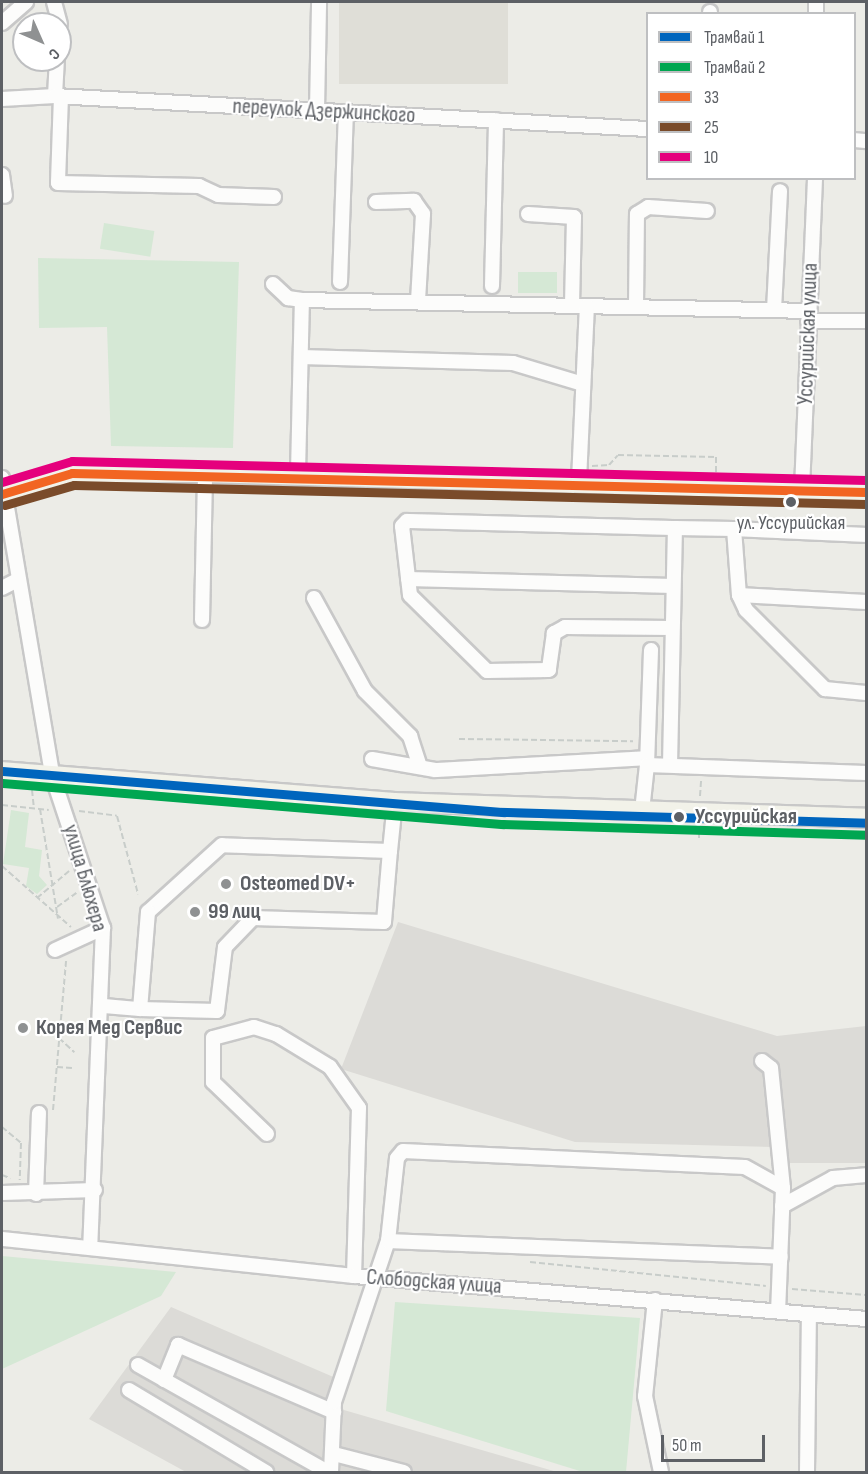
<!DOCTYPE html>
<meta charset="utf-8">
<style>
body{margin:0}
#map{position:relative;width:868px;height:1474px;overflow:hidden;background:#ecece7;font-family:"Sofia Sans Condensed",sans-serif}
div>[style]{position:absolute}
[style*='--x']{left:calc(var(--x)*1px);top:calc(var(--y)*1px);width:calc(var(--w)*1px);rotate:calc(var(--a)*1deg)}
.industrial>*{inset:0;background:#dcdbd7}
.education>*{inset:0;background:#dfded7;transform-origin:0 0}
.green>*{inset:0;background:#d5e8d5;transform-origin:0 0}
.path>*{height:2px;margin-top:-1px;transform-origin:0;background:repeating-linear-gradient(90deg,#c8cdca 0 6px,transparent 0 9px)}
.roads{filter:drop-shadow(2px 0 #c8c8c8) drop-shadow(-2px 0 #c8c8c8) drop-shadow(0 2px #c8c8c8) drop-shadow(0 -2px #c8c8c8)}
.minor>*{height:14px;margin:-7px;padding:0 7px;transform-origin:7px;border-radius:7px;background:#fcfcfb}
.major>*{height:18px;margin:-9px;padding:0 9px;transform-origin:9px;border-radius:9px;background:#f2f2e9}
.tram>*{height:1.5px;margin:-0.75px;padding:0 0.75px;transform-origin:0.75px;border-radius:0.75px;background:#e3e4e3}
.bus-1>*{height:9px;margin:-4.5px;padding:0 4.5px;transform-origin:4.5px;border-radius:4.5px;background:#f26522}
.bus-2>*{height:9px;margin:-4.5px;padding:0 4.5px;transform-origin:4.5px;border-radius:4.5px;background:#7a4b2a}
.bus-3>*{height:9px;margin:-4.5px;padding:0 4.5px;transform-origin:4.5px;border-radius:4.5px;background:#e5007d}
.tram-1>*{height:9px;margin:-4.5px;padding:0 4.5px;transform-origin:4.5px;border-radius:4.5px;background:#0065bd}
.tram-2>*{height:9px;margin:-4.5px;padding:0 4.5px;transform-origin:4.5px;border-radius:4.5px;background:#00a651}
.dots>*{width:16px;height:16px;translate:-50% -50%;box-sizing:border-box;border:3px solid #fff;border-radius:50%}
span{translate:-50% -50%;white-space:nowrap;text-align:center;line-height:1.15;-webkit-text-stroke:4.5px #fff;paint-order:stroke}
.bus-label{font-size:20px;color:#5d6065}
.street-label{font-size:22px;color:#5d6065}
.stop-label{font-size:22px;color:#5d6065;font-weight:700}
.left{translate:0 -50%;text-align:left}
.poi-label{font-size:22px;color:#5d6065;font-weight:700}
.frame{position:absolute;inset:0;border:3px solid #5d6065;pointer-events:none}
.legend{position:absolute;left:646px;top:12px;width:210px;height:168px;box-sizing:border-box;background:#fff;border:2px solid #bebfc1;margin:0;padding:8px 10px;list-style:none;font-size:18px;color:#5d6065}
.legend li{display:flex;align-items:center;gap:12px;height:30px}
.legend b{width:30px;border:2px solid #bebfc1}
.north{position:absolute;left:12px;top:12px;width:60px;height:60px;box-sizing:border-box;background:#fff;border:2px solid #bebfc1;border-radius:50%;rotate:135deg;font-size:16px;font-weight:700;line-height:24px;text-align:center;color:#5d6065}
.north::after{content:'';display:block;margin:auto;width:21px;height:27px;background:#8f9192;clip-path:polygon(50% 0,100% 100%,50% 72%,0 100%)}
.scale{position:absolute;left:661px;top:1435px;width:104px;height:27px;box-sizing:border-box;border:3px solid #5d6065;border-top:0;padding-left:8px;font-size:18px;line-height:21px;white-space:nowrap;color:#5d6065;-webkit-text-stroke:4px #fff;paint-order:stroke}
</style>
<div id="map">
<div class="industrial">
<i style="clip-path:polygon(398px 922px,777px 1036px,866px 1026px,866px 1163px,774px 1163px,773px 1147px,575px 1142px,341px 1069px)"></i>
<i style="clip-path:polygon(171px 1307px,345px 1382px,337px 1408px,557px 1472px,186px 1472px,89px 1419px)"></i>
</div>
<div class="education">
<i style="left:339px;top:2px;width:169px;height:82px"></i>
</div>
<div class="green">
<i style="left:104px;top:223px;width:51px;height:26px;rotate:9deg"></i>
<i style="clip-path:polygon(38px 258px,239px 262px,233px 448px,111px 446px,107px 327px,39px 328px)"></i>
<i style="left:518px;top:272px;width:39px;height:21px"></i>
<i style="clip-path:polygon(11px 810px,29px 813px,25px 847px,42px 850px,39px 876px,47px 885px,37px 894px,26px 886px,29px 868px,3px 864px)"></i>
<i style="clip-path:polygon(2px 1256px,176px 1272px,161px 1296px,2px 1369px)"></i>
<i style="clip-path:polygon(395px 1302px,640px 1318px,626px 1472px,583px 1472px,386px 1411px)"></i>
</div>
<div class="path">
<i style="--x:592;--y:466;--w:17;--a:-3"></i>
<i style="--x:609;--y:465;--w:13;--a:-48"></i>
<i style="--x:618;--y:455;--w:98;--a:1.2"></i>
<i style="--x:716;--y:457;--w:16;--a:90"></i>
<i style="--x:459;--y:739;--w:174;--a:0.7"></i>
<i style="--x:32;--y:790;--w:18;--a:84"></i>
<i style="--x:700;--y:796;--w:15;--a:-86"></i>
<i style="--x:2;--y:805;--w:47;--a:6.1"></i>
<i style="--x:40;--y:809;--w:111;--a:80.7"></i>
<i style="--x:79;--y:811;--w:38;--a:7"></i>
<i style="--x:117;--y:816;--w:81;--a:74.9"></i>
<i style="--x:699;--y:838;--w:9;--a:-90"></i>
<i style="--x:2;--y:866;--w:92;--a:41.5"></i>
<i style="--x:37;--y:898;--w:42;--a:-40.2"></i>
<i style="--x:57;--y:907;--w:24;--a:-36"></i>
<i style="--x:59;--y:1038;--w:21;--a:43"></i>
<i style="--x:57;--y:1067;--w:15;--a:4"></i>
<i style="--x:53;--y:1110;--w:151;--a:-85"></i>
<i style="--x:2;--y:1127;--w:25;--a:40"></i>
<i style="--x:21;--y:1143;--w:37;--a:92"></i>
<i style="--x:2;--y:1175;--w:9;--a:21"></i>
<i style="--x:530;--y:1262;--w:237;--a:5.8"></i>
<i style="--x:792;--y:1289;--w:74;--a:4.6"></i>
</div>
<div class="roads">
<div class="minor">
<i style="--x:54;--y:2;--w:23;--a:75"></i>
<i style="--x:816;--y:2;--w:12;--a:90"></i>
<i style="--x:710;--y:14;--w:2;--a:-90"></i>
<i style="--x:2;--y:23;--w:32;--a:-41"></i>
<i style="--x:55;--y:96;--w:36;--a:-87"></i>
<i style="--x:61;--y:96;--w:87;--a:92"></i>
<i style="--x:58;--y:183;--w:141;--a:1.2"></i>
<i style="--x:199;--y:186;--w:21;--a:25"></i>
<i style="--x:218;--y:195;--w:56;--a:2"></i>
<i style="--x:2;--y:99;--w:53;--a:-3.2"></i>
<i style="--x:55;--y:96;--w:594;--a:3.19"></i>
<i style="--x:317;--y:110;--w:108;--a:-88.9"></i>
<i style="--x:854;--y:140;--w:12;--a:5"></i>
<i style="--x:2;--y:175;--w:21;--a:82"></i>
<i style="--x:376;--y:202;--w:38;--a:-2"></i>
<i style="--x:414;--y:201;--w:16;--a:55"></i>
<i style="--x:423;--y:214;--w:88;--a:93.3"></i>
<i style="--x:528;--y:214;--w:46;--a:3.7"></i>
<i style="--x:574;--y:217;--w:89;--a:91.3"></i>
<i style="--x:340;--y:282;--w:170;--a:-88"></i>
<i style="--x:273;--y:284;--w:21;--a:43"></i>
<i style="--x:288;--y:298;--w:14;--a:8"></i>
<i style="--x:492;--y:286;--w:166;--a:-88.6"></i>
<i style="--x:636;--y:307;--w:93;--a:-89.4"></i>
<i style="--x:637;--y:214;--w:13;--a:-32"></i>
<i style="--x:648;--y:207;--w:59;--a:3.9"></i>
<i style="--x:774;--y:310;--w:119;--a:-87.1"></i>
<i style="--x:808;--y:321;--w:58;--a:0"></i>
<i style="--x:301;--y:357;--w:212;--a:1.6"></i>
<i style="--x:513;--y:363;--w:73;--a:16.7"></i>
<i style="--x:298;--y:473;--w:173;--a:-88.7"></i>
<i style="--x:302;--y:300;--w:507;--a:1.24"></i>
<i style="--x:2;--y:478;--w:304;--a:80.4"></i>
<i style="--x:53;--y:778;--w:158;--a:71.6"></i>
<i style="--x:103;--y:928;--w:320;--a:92.3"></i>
<i style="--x:579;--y:481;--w:175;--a:-87.4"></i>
<i style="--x:802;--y:489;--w:311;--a:-87.6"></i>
<i style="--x:734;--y:529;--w:132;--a:2.6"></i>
<i style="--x:408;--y:579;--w:265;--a:1.5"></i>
<i style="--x:2;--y:588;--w:18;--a:-27"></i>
<i style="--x:739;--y:595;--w:17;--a:65"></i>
<i style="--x:746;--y:610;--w:112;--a:45"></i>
<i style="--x:825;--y:689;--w:41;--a:5.6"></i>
<i style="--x:314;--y:598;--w:106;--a:61.3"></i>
<i style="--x:365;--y:691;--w:64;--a:45"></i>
<i style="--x:410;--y:736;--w:32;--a:72"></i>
<i style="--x:202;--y:620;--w:147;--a:-88.8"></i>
<i style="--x:672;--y:628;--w:107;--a:-179.5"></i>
<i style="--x:565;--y:627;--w:13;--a:151"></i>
<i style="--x:554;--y:633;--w:37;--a:98"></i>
<i style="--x:549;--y:670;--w:62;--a:179.1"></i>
<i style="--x:487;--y:671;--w:108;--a:-135.4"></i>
<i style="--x:410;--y:595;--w:69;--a:-96.6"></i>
<i style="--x:402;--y:526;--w:7;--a:-45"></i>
<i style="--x:407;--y:521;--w:268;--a:1.5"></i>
<i style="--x:372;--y:759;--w:64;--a:9.9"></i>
<i style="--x:435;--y:770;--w:212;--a:-3.2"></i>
<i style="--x:647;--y:765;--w:115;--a:-88"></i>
<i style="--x:670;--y:765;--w:237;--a:-88.8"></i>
<i style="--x:675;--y:528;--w:59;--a:1"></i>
<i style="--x:734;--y:529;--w:66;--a:85.7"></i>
<i style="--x:739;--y:595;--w:127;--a:3.2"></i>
<i style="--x:642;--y:811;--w:46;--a:-83.8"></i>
<i style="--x:647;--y:765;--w:219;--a:2.1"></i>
<i style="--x:390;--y:851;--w:49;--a:-84.2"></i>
<i style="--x:55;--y:950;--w:53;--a:-24.6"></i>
<i style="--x:104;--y:1006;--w:36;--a:5"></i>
<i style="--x:140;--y:1009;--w:77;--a:1.5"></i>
<i style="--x:217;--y:1011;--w:64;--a:-82.9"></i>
<i style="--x:225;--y:947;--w:40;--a:-46"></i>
<i style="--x:253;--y:918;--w:131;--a:1.7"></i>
<i style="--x:384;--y:922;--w:71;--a:-85.2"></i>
<i style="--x:390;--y:851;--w:168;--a:-178"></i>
<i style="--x:222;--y:845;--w:100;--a:137.8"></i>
<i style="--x:148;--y:912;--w:97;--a:94.7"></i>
<i style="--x:762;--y:1061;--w:11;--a:38"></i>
<i style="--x:771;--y:1068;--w:121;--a:84.3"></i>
<i style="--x:267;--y:1134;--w:75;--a:-136.1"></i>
<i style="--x:213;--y:1082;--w:44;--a:-90"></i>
<i style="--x:213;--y:1038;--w:42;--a:-15"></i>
<i style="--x:254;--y:1027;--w:23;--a:18"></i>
<i style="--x:276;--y:1034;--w:63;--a:31.4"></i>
<i style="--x:330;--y:1067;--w:50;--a:54.7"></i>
<i style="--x:359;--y:1108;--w:168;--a:91.7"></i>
<i style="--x:2;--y:1193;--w:93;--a:-1.8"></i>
<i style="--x:36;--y:1194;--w:81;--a:-87.9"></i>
<i style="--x:782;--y:1206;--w:58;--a:-28.8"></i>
<i style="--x:833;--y:1178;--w:33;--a:-5"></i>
<i style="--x:2;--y:1239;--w:354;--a:6"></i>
<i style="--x:354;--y:1276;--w:514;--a:4.8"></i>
<i style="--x:388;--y:1241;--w:83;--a:-83.8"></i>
<i style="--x:397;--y:1158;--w:9;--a:-49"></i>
<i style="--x:403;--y:1151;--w:342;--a:2.7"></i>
<i style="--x:745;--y:1167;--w:43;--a:28.9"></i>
<i style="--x:783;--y:1188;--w:123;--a:92.3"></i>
<i style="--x:655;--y:1300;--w:97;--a:95.9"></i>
<i style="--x:645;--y:1396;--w:78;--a:78.1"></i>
<i style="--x:138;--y:1365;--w:218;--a:29.4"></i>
<i style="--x:164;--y:1380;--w:38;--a:-68"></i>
<i style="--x:178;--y:1345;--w:170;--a:23.2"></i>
<i style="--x:129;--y:1390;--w:160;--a:30.9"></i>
<i style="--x:334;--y:1454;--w:72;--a:14.4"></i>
<i style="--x:331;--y:1472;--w:70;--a:-87.5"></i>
<i style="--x:334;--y:1402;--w:170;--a:-71.5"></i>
<i style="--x:388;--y:1241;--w:393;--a:2.3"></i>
<i style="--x:807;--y:1472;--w:158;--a:-89.3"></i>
</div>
<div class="major">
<i style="--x:2;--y:494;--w:73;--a:-16.7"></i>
<i style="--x:72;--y:473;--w:133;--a:0"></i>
<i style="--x:205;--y:473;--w:661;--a:1.65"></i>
<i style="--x:2;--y:771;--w:394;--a:4.5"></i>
<i style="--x:395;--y:802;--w:471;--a:1.9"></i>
</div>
</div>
<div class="tram">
<i style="--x:2;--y:785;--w:393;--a:3.8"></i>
<i style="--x:394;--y:811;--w:472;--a:1.9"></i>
</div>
<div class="bus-1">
<i style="--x:2;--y:494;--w:73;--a:-16.7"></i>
<i style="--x:72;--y:473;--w:794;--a:1.37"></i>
</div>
<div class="bus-2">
<i style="--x:5;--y:505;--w:72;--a:-16.2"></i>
<i style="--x:74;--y:485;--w:792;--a:1.37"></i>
</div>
<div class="bus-3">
<i style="--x:2;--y:482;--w:73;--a:-16.7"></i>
<i style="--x:72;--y:461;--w:794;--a:1.37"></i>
</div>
<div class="tram-1">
<i style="--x:2;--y:771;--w:503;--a:4.68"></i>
<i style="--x:503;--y:812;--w:363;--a:1.7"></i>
</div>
<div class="tram-2">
<i style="--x:2;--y:783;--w:502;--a:4.69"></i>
<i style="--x:502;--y:824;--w:364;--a:1.7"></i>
</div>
<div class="dots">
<i style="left:791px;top:502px;background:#5d6065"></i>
<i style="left:679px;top:817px;background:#5d6065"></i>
<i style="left:226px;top:884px;background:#8f9192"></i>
<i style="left:195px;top:912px;background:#8f9192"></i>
<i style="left:23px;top:1028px;background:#8f9192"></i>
</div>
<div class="bus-label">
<span style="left:791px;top:523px">ул. Уссурийская</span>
</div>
<div class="street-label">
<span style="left:324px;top:111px;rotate:3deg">переулок Дзержинского</span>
<span style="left:808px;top:334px;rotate:-88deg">Уссурийская улица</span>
<span style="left:85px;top:878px;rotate:74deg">улица Блюхера</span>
<span style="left:434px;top:1282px;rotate:4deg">Слободская улица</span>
</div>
<div class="stop-label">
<span class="left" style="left:695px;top:817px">Уссурийская</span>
</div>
<div class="poi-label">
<span class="left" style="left:240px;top:884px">Osteomed DV+</span>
<span class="left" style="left:208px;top:912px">99 лиц</span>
<span class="left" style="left:36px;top:1028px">Корея Мед Сервис</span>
</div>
<div class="frame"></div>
<ul class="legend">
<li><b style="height:8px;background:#0065bd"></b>Трамвай 1</li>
<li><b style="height:8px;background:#00a651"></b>Трамвай 2</li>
<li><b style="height:8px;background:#f26522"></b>33</li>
<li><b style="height:8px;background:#7a4b2a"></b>25</li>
<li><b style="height:8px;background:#e5007d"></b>10</li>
</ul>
<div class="north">С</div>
<div class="scale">50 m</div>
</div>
